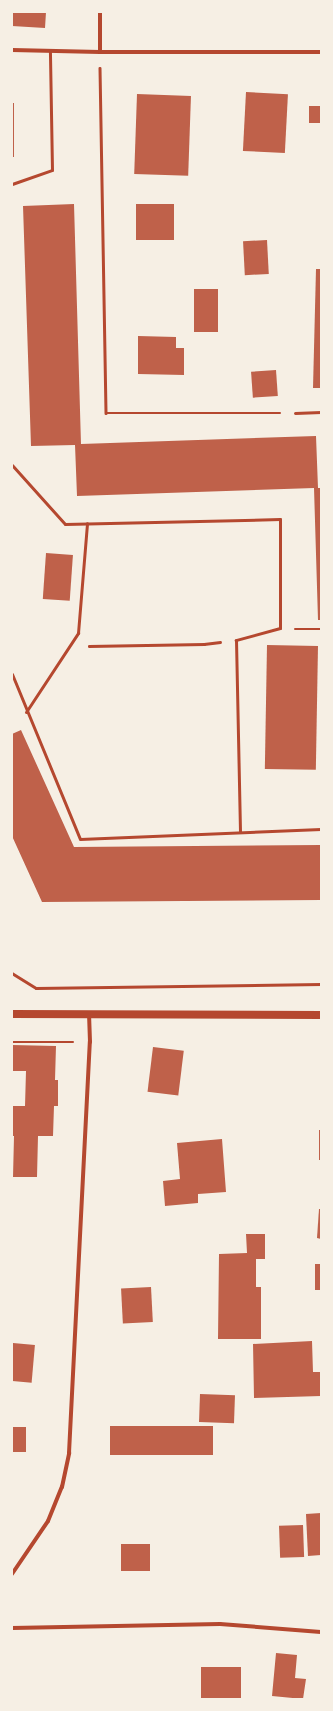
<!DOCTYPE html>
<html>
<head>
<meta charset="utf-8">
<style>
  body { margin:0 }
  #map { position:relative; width:333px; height:1711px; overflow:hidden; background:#f6efe4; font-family:"Source Sans 3",sans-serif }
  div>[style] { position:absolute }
  .building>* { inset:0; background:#bf614a; transform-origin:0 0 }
  .path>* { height:2.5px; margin:-1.25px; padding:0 1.25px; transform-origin:1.25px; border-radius:1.25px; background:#b5482f }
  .service>* { height:3px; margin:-1.5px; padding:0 1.5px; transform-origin:1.5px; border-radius:1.5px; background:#b5482f }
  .minor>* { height:4px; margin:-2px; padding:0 2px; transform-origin:2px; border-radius:2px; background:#b5482f }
  .secondary>* { height:8px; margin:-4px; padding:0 4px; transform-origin:4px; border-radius:4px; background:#b5482f }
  span { translate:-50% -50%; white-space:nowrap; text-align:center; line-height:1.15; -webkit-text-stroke:4px #f6efe4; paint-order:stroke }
  .frame { position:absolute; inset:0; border:13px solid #f6efe4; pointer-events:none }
</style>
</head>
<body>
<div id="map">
  <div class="building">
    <div style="clip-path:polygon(12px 12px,46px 12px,45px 28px,12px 26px)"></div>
    <div style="left:246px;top:92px;width:42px;height:59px;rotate:3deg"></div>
    <div style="left:137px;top:94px;width:54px;height:80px;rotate:2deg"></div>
    <div style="left:12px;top:103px;width:2px;height:54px"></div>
    <div style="left:309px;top:106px;width:12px;height:17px"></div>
    <div style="clip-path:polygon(74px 204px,81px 444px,316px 436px,318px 488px,321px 488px,321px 620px,318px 620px,314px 488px,77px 496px,75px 445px,31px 446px,23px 206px)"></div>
    <div style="left:136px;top:204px;width:38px;height:36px"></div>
    <div style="left:267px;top:240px;width:34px;height:24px;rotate:87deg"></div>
    <div style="clip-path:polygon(316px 269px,321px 269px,321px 388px,313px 388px)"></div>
    <div style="left:194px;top:289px;width:24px;height:43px"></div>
    <div style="clip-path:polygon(138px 336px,176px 337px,176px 348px,184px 348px,184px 375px,138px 374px)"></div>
    <div style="left:276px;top:370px;width:26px;height:25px;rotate:86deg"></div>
    <div style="left:46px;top:553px;width:27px;height:46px;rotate:4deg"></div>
    <div style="left:267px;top:645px;width:51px;height:124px;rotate:1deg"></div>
    <div style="clip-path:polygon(21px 730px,74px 847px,321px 845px,321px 900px,42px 902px,12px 836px,12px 734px)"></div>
    <div style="clip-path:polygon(12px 1045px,56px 1046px,55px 1080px,58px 1080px,58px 1106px,54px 1106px,53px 1136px,38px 1136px,37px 1177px,13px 1177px,14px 1136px,12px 1136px,12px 1106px,25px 1106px,26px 1071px,12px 1071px)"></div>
    <div style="left:153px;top:1047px;width:31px;height:45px;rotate:7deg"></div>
    <div style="left:319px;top:1130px;width:2px;height:30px"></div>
    <div style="clip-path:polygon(222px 1139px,226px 1192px,198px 1194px,198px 1203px,165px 1206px,163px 1181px,180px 1179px,177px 1143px)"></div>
    <div style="clip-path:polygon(319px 1209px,321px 1209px,321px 1239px,317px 1238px)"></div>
    <div style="clip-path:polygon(246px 1234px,265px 1234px,265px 1259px,256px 1259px,256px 1287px,261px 1287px,261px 1339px,218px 1339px,219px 1254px,247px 1253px)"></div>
    <div style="left:315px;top:1264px;width:6px;height:26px"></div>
    <div style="left:151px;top:1287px;width:35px;height:30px;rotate:87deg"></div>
    <div style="clip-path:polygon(312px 1341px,313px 1372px,321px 1372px,321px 1396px,254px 1398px,253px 1344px)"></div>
    <div style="left:13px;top:1343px;width:22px;height:38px;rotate:5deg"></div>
    <div style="left:200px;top:1394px;width:35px;height:28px;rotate:2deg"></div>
    <div style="left:213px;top:1426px;width:29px;height:103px;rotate:90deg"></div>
    <div style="left:12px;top:1427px;width:14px;height:25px"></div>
    <div style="clip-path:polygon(321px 1513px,321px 1555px,308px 1556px,306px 1514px)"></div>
    <div style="left:303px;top:1525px;width:32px;height:24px;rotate:88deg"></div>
    <div style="left:121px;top:1544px;width:29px;height:27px"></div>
    <div style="clip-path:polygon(276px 1653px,297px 1655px,295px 1678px,306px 1679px,303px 1699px,272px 1696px)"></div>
    <div style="left:201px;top:1667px;width:40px;height:32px"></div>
  </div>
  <div class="path">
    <div style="left:100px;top:68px;width:345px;rotate:89deg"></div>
    <div style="left:106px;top:413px;width:174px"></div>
    <div style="left:295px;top:629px;width:26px"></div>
    <div style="left:89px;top:646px;width:115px;rotate:-1deg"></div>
    <div style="left:204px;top:644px;width:16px;rotate:-7deg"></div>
    <div style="left:12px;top:973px;width:28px;rotate:32deg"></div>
    <div style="left:36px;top:988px;width:285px;rotate:-0.8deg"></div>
    <div style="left:12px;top:1042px;width:61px"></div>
  </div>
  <div class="service">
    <div style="left:12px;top:184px;width:42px;rotate:-19.3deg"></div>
    <div style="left:52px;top:170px;width:120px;rotate:-91deg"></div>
    <div style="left:295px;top:413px;width:26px;rotate:-2deg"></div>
    <div style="left:12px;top:465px;width:79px;rotate:48.1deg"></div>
    <div style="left:65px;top:524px;width:215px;rotate:-1.3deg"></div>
    <div style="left:280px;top:519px;width:109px;rotate:90deg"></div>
    <div style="left:280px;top:628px;width:46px;rotate:164.7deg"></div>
    <div style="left:236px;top:640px;width:192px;rotate:88.8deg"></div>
    <div style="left:12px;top:674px;width:178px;rotate:67.6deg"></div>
    <div style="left:80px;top:839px;width:241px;rotate:-2.4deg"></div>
    <div style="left:26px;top:712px;width:95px;rotate:-56.6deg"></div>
    <div style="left:78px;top:633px;width:110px;rotate:-85.3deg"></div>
  </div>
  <div class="minor">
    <div style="left:100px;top:12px;width:40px;rotate:90deg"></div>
    <div style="left:12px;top:50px;width:88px;rotate:1.3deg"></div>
    <div style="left:100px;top:52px;width:221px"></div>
    <div style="left:12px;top:1574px;width:64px;rotate:-55.8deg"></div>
    <div style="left:48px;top:1521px;width:37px;rotate:-68deg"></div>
    <div style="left:62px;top:1487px;width:35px;rotate:-78deg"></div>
    <div style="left:69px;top:1453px;width:412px;rotate:-87.1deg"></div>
    <div style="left:90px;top:1042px;width:27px;rotate:-92deg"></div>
    <div style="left:12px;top:1628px;width:208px;rotate:-1.1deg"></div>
    <div style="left:220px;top:1624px;width:101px;rotate:4.5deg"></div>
  </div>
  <div class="secondary">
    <div style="left:12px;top:1014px;width:309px;rotate:0.2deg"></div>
  </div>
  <div class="frame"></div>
</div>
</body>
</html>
